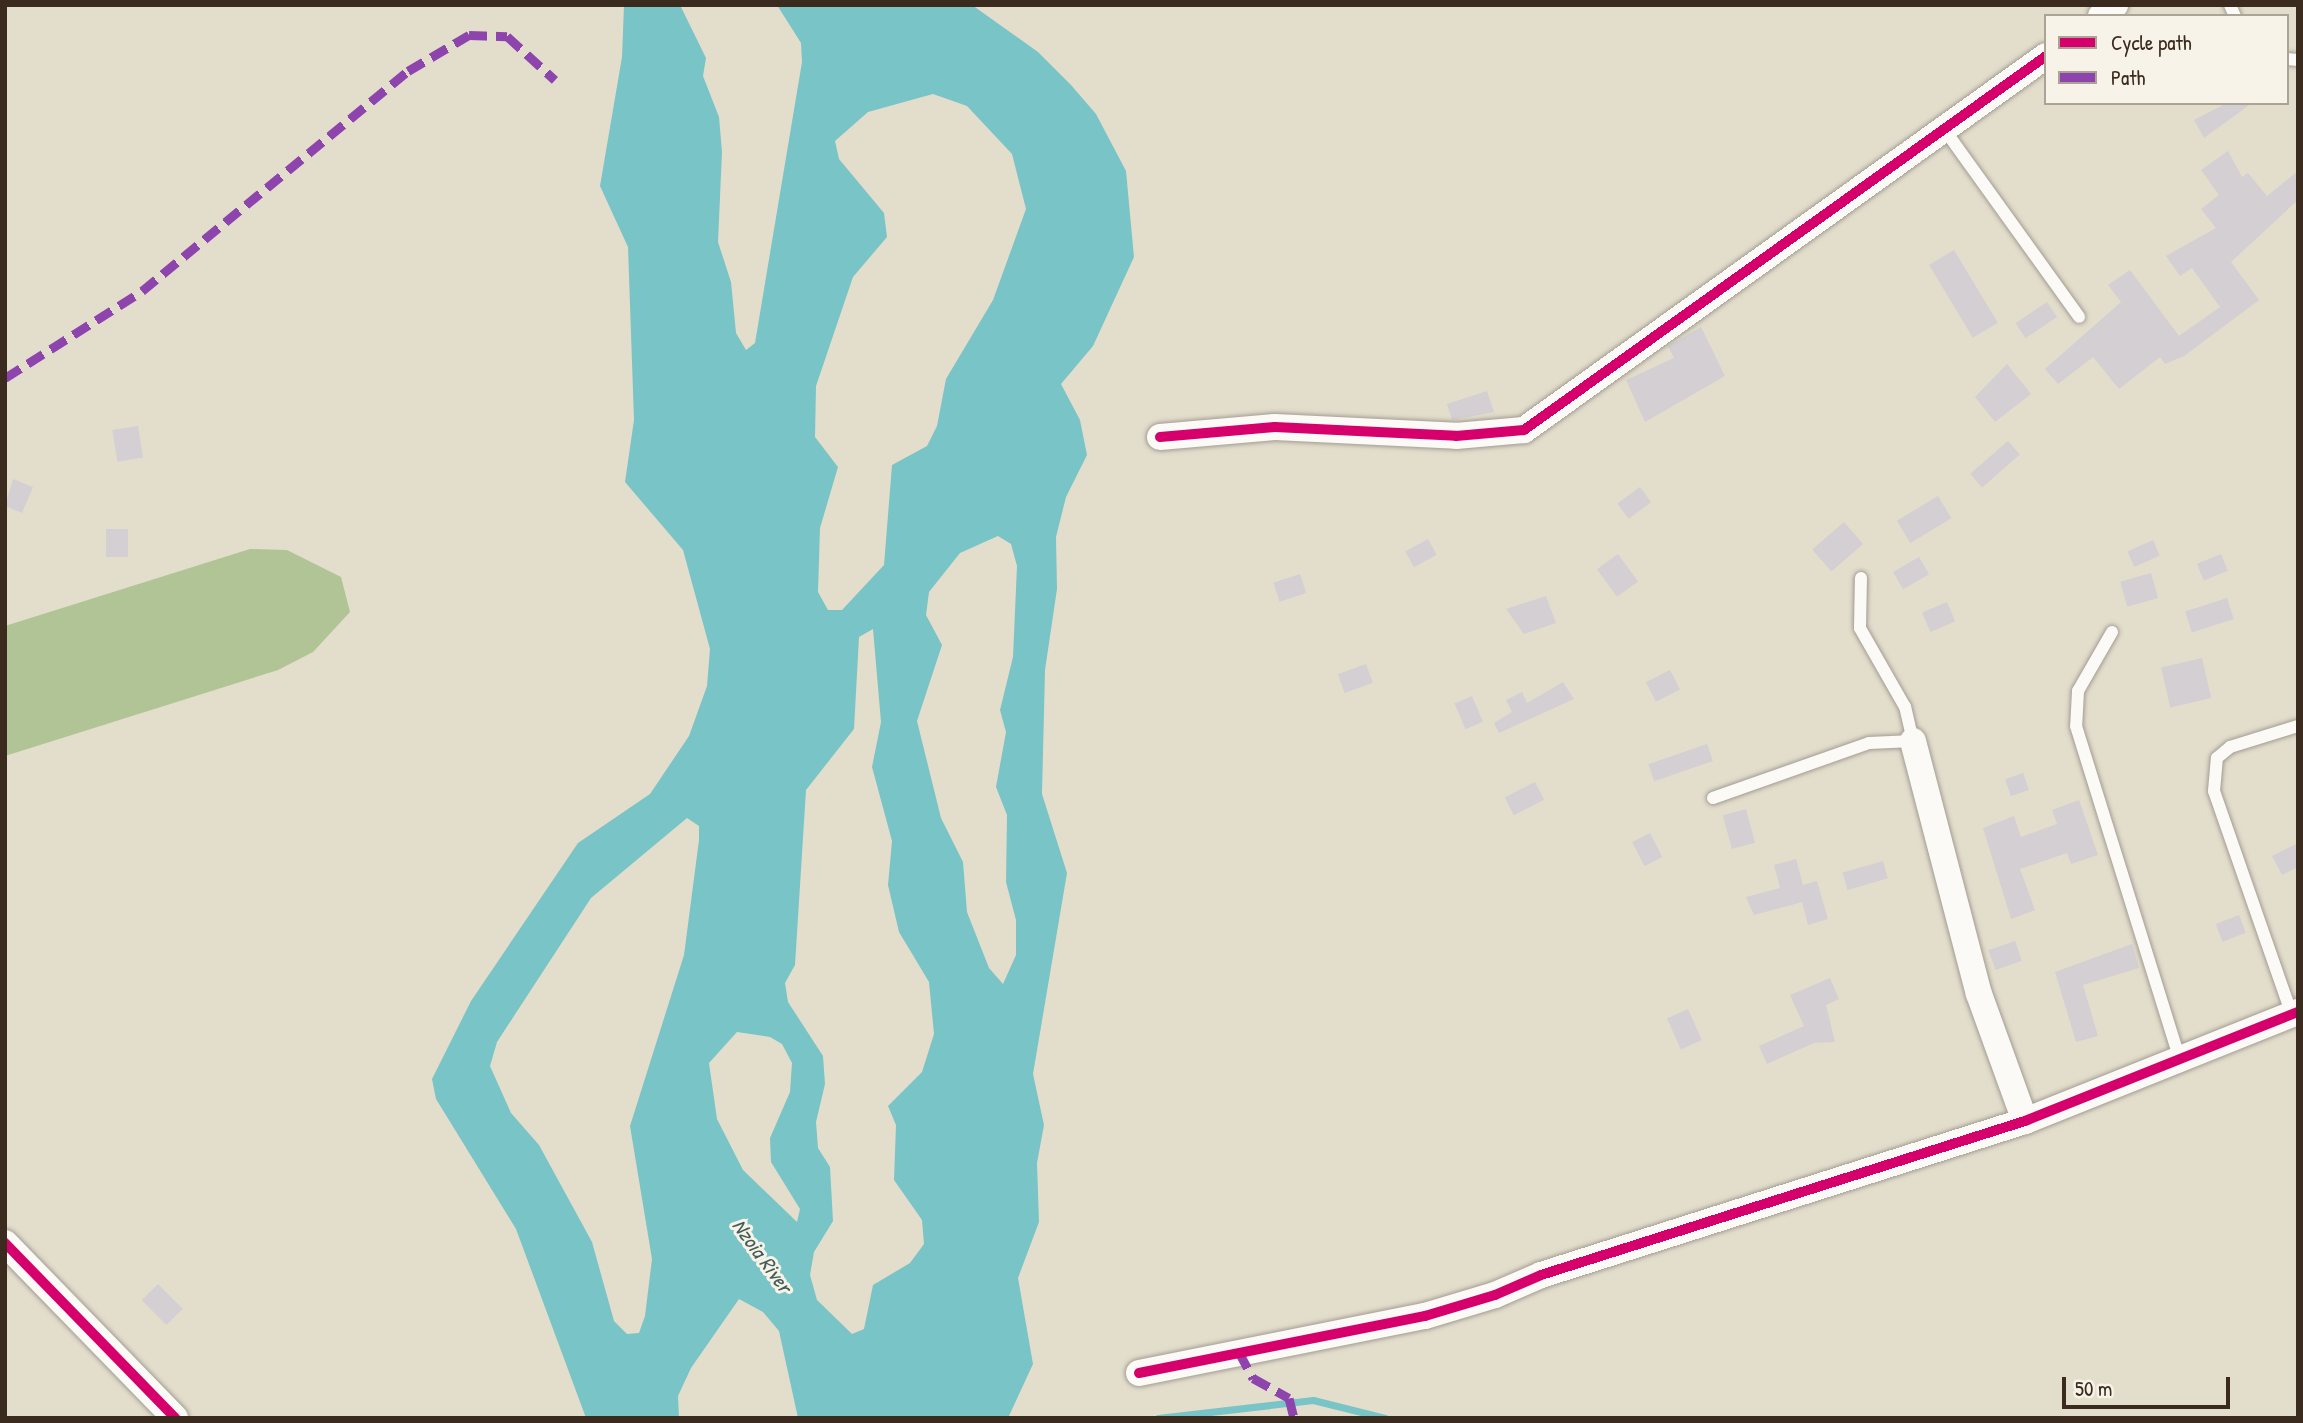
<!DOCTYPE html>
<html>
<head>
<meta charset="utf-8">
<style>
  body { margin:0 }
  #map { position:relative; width:2303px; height:1423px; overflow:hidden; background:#e3ddcc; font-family:"Patrick Hand",sans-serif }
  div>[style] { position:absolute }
  .forest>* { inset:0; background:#b0c495 }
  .water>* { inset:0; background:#79c4c6 }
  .stream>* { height:7px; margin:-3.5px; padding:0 3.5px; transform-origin:3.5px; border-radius:3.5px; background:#79c4c6 }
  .building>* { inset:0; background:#d4cfd3; transform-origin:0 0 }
  .roads { filter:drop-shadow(0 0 2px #a39d92) drop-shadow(0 0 2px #a39d92) }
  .service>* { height:12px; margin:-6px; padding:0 6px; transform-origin:6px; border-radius:6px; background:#fbfaf7 }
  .minor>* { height:26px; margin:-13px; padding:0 13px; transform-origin:13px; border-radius:13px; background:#fbfaf7 }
  .quiet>* { height:9px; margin-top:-4.5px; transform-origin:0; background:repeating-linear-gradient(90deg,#8e44ad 0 18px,transparent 0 27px) }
  .cycleway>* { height:10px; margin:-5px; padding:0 5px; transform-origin:5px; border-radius:5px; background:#d6006c }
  span { translate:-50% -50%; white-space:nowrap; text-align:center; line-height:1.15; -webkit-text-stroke:6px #f7f3e8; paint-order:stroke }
  .water-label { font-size:21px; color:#415c58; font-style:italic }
  .frame { position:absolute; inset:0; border:7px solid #3b2a1e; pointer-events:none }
  .legend { position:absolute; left:2044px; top:14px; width:245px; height:91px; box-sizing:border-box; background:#f7f3e8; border:2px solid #aca397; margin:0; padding:9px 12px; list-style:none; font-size:21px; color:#3b2a1e }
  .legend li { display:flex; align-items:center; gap:14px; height:35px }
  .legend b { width:35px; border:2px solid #aca397 }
  .scale { position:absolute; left:2062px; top:1377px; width:168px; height:32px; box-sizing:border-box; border:4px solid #3b2a1e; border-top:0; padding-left:9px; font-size:21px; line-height:24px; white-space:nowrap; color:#3b2a1e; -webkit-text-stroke:5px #f7f3e8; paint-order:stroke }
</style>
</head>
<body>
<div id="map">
  <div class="forest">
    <div style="clip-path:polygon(250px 549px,287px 550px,341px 577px,350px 612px,313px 652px,278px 670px,5px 756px,5px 626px)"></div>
  </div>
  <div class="water">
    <div style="clip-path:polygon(evenodd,624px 5px,680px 5px,706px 58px,703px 76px,719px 117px,722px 152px,718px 242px,731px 282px,736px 333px,746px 350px,755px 343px,802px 62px,801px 43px,777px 5px,972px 5px,1038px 52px,1071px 85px,1096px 114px,1126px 171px,1134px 257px,1093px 346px,1061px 384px,1080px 420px,1087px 455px,1066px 497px,1056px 537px,1057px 589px,1045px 670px,1042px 794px,1067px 873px,1033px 1074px,1044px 1125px,1037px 1163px,1039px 1222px,1018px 1278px,1033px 1364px,1008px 1418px,798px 1418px,779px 1331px,763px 1312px,739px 1299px,691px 1368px,678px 1396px,679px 1418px,586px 1418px,516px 1229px,436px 1099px,432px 1079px,471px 1001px,578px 843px,650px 794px,689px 736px,707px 686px,710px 649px,683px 550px,625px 482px,634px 420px,628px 247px,600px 186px,622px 57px,624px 5px,933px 94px,967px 106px,1012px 154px,1026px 209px,993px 300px,946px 379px,937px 426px,927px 446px,892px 465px,884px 565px,842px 610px,828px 610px,818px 592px,820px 528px,838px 467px,815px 437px,816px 386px,853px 277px,887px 237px,884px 213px,839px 159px,835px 141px,868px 112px,933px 94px,624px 5px,998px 536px,1011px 544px,1017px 566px,1013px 657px,1000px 710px,1006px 732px,996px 787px,1007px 815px,1006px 882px,1016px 920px,1016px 955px,1003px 984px,989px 968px,967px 912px,963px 862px,941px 818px,917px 721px,942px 645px,926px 615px,929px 592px,960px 553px,998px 536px,624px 5px,873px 629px,881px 722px,872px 767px,892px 841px,888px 885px,899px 932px,929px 982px,934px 1034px,922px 1072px,888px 1106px,896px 1125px,894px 1180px,922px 1220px,924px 1244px,910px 1263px,873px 1285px,864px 1329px,852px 1334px,817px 1300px,810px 1275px,814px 1252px,833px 1221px,830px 1167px,818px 1148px,816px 1122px,825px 1084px,823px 1056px,788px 1002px,785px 983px,795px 965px,806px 790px,854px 729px,859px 637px,873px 629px,624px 5px,687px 818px,699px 826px,699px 840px,684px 955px,630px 1126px,652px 1259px,645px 1316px,639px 1333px,627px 1334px,614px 1321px,592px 1242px,539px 1145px,511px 1113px,490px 1066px,497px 1042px,591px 898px,687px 818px,624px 5px,737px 1032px,770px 1037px,782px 1044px,792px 1063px,790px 1092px,770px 1138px,771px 1162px,800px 1209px,797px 1222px,743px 1170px,717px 1119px,709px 1063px,737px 1032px)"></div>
  </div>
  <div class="stream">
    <div style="left:1158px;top:1418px;width:156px;rotate:-6.6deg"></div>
    <div style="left:1313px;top:1400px;width:74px;rotate:14deg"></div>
  </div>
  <div class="building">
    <div style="clip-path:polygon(2227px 103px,2252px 103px,2204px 138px,2194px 120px)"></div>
    <div style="clip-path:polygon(2228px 151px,2242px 177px,2248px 173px,2267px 196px,2298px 171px,2298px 200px,2231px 262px,2259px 300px,2184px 356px,2165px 364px,2160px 357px,2119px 389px,2093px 357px,2058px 384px,2045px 369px,2121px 302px,2108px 285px,2130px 270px,2179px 336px,2220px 307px,2192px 268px,2180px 276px,2166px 256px,2216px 228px,2201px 209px,2219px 195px,2201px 170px)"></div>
    <div style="left:1954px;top:250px;width:85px;height:29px;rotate:59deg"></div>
    <div style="left:2047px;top:302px;width:18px;height:38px;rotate:56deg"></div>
    <div style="clip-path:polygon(1701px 327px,1725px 376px,1645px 422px,1626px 380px,1674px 358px,1668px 346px)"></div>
    <div style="clip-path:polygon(2007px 364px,2031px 394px,1995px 422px,1975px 397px)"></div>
    <div style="clip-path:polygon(1487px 391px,1494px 412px,1452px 420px,1447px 404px)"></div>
    <div style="left:138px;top:426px;width:32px;height:26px;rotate:81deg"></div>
    <div style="left:2008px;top:441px;width:18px;height:50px;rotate:49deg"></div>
    <div style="clip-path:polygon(13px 479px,33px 487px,22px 513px,5px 506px)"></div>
    <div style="left:1640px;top:487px;width:19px;height:28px;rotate:54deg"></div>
    <div style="left:1938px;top:496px;width:26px;height:48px;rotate:59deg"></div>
    <div style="left:1844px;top:522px;width:29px;height:42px;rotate:49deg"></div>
    <div style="left:106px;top:529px;width:22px;height:28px"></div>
    <div style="left:1428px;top:539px;width:18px;height:26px;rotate:61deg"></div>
    <div style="left:2153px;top:540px;width:17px;height:28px;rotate:66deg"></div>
    <div style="left:1618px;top:554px;width:34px;height:26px;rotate:54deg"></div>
    <div style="left:2221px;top:554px;width:18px;height:26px;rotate:68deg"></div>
    <div style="left:1919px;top:557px;width:20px;height:30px;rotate:60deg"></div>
    <div style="left:2151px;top:573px;width:26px;height:32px;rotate:74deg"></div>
    <div style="left:1300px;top:574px;width:20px;height:28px;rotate:72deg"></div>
    <div style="clip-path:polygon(1546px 596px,1556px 623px,1524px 634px,1506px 609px)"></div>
    <div style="left:2227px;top:598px;width:22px;height:44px;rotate:72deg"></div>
    <div style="left:1947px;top:602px;width:21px;height:27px;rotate:67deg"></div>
    <div style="left:2202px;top:658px;width:41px;height:42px;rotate:77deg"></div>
    <div style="left:1366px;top:664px;width:20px;height:30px;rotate:70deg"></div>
    <div style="left:1670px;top:670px;width:22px;height:27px;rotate:63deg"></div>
    <div style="clip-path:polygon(1563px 682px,1574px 699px,1499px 733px,1494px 723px,1512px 712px,1506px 700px,1522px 692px,1527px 703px)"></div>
    <div style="left:1472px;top:696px;width:28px;height:19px;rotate:67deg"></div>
    <div style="left:1707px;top:744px;width:18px;height:62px;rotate:71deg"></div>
    <div style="left:2023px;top:773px;width:18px;height:19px;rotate:71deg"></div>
    <div style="left:1535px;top:782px;width:20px;height:34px;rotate:63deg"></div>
    <div style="clip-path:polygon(2079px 800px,2098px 855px,2071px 864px,2067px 853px,2020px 869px,2035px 910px,2011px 919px,1983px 828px,2014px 816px,2021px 837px,2057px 824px,2052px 810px)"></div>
    <div style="left:1746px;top:809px;width:35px;height:24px;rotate:75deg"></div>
    <div style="left:1650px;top:833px;width:27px;height:20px;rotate:63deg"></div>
    <div style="clip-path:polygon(2298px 843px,2298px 867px,2282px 875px,2272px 856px)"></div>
    <div style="clip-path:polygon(1796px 859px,1803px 885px,1817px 881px,1828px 919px,1808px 925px,1802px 902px,1754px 915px,1746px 897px,1780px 888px,1774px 865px)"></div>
    <div style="left:1883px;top:861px;width:18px;height:42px;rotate:74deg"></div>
    <div style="left:2239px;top:915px;width:19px;height:25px;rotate:69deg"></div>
    <div style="left:2015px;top:941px;width:21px;height:28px;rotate:71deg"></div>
    <div style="clip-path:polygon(2132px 944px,2139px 968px,2083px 985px,2098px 1036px,2076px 1042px,2055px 972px)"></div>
    <div style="clip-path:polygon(1830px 978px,1839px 999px,1826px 1005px,1835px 1042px,1814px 1043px,1767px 1064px,1759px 1046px,1804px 1026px,1790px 995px)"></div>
    <div style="left:1688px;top:1009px;width:34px;height:23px;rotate:66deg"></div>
    <div style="left:158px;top:1284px;width:35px;height:23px;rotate:45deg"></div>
  </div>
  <div class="roads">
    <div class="service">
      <div style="left:2230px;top:5px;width:12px;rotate:66deg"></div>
      <div style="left:2287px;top:59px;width:11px;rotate:5deg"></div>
      <div style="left:1942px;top:126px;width:235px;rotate:54.3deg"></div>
      <div style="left:2112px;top:632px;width:68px;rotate:120deg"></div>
      <div style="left:2078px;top:691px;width:35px;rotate:93deg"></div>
      <div style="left:2076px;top:726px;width:350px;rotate:72.7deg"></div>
      <div style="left:1713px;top:798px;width:165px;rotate:-19.4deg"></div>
      <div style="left:1869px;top:743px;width:44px;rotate:-2.6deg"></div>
      <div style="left:1913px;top:741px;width:35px;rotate:-103deg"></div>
      <div style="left:1905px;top:707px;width:91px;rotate:-119.7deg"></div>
      <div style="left:1860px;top:628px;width:50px;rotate:-88.9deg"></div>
      <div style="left:2292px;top:1015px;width:237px;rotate:-109.2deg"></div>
      <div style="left:2214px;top:791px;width:33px;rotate:-85deg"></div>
      <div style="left:2217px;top:758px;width:17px;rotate:-40deg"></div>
      <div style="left:2230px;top:747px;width:71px;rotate:-17.2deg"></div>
    </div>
    <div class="minor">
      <div style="left:2101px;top:16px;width:18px;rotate:-38deg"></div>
      <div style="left:1160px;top:437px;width:115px;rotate:-5deg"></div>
      <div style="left:1275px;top:427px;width:181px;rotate:2.8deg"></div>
      <div style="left:1456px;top:436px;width:68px;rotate:-5deg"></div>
      <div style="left:1524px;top:430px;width:642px;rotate:-35.62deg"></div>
      <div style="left:1913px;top:741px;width:261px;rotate:75.4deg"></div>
      <div style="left:1979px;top:994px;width:135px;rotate:70.1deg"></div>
      <div style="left:5px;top:1243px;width:244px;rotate:45.8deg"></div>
      <div style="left:1139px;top:1373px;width:292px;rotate:-11.3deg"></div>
      <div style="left:1425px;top:1316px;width:73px;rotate:-16.7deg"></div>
      <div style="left:1495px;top:1295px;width:50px;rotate:-23.5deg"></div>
      <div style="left:1541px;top:1275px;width:508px;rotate:-17.65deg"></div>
      <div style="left:2025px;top:1121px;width:294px;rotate:-21.8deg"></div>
    </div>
  </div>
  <div class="quiet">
    <div style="left:5px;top:378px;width:162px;rotate:-32.4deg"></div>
    <div style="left:142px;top:291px;width:345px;rotate:-39.6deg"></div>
    <div style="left:408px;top:71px;width:71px;rotate:-30.5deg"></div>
    <div style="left:469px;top:35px;width:38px;rotate:2deg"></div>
    <div style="left:507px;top:36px;width:65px;rotate:42.5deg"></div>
    <div style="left:1239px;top:1352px;width:30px;rotate:62deg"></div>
    <div style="left:1253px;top:1378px;width:41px;rotate:29.1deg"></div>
    <div style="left:1289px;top:1398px;width:21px;rotate:76deg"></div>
  </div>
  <div class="cycleway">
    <div style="left:1160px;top:437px;width:115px;rotate:-5deg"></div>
    <div style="left:1275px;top:427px;width:181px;rotate:2.8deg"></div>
    <div style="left:1456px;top:436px;width:68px;rotate:-5deg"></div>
    <div style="left:1524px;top:430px;width:642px;rotate:-35.62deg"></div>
    <div style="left:5px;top:1243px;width:244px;rotate:45.8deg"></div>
    <div style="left:1139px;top:1373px;width:292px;rotate:-11.3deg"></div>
    <div style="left:1425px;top:1316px;width:73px;rotate:-16.7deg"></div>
    <div style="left:1495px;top:1295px;width:50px;rotate:-23.5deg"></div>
    <div style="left:1541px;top:1275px;width:508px;rotate:-17.65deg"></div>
    <div style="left:2025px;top:1121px;width:294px;rotate:-21.8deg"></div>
  </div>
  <div class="water-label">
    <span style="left:762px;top:1256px;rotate:54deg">Nzoia River</span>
  </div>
  <div class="frame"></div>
  <ul class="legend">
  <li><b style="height:9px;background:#d6006c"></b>Cycle path</li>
  <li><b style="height:9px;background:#8e44ad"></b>Path</li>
  </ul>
  <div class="scale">50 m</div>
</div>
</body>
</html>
